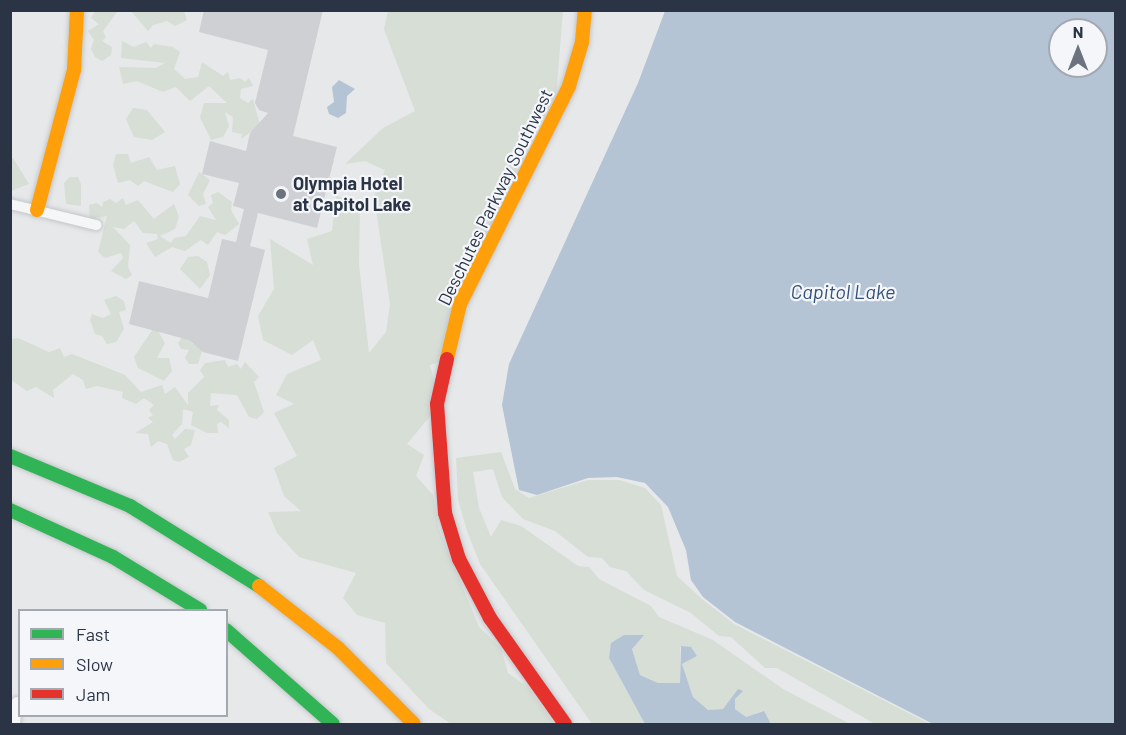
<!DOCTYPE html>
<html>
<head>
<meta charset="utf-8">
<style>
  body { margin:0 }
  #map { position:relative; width:1126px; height:735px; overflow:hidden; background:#e6e8ea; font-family:Barlow,sans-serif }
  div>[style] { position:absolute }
  .green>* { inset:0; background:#d6ded6 }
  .water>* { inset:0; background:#b4c4d5 }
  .building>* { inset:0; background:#ced0d3 }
  .roads { filter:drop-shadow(0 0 2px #c4c6c8) drop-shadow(0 0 2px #c4c6c8) }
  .street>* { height:10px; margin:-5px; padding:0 5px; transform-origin:5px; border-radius:5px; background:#f5f6f7 }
  .fast>* { height:14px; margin:-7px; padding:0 7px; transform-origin:7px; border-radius:7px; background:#30b455 }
  .slow>* { height:14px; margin:-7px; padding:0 7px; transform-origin:7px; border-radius:7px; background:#ff9f0a }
  .jam>* { height:14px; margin:-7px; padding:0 7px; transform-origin:7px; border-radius:7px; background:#e5322d }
  .dots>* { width:16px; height:16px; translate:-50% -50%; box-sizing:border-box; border:3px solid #f4f6f9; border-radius:50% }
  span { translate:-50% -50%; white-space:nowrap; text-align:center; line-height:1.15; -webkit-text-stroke:4.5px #f4f6f9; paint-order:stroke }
  .poi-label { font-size:18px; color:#2b3445; font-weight:700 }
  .left { translate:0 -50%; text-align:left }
  .street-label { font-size:18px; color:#2b3445 }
  .water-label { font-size:20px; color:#34527a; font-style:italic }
  .frame { position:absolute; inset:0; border:12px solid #2b3445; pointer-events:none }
  .legend { position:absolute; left:18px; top:609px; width:210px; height:108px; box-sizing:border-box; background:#f4f6f9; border:2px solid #a4a8b1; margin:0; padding:8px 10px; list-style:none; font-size:18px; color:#2b3445 }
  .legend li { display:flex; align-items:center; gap:12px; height:30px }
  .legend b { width:30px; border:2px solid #a4a8b1 }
  .north { position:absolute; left:1048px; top:18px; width:60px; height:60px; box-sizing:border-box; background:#f4f6f9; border:2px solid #a4a8b1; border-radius:50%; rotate:0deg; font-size:16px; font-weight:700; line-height:24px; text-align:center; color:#2b3445 }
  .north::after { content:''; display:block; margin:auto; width:21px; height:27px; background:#6c737f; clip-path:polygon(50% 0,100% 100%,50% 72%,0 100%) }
</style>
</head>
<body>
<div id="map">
  <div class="green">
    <div style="clip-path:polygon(95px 11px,117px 12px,103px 31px,106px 37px,102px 41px,112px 47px,111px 55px,102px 61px,95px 57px,91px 49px,94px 40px,88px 31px,99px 24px,91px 18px)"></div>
    <div style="clip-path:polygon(131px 11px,184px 11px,187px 20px,175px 26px,167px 21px,153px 25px,148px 31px)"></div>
    <div style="clip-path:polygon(388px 11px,563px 11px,556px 96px,519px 160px,512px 185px,470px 267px,453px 314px,451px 359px,430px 365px,440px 404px,407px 444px,424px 455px,416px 476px,433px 495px,439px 529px,479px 627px,501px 648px,508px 673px,528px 687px,554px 724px,451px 724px,429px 709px,386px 663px,385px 623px,357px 615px,343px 598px,356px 573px,299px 557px,277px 533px,268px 512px,301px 511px,284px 496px,274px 468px,297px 456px,274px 413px,294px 404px,276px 395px,287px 374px,321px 360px,313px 340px,292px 355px,263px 340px,258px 316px,274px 289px,270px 239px,313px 265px,307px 239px,332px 231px,336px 195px,360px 208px,359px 265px,369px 353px,386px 332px,390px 304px,374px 196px,385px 170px,365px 161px,345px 164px,383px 128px,415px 111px,384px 29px)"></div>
    <div style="clip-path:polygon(122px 41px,134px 47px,146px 42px,151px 48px,154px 44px,173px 47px,180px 52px,174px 69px,185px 79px,198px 77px,202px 62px,223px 76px,228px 72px,230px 80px,240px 78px,245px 82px,249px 78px,253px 86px,241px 89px,240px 98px,248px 103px,253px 99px,260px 125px,241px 139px,242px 134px,232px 132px,233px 117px,225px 112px,229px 126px,223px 137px,211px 140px,200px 117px,204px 103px,227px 103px,209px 86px,190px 101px,176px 87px,163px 92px,137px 81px,123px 84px,119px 67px,156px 68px,165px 63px,121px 58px)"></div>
    <div style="clip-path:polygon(133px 108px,147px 110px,165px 132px,152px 140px,134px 137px,126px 119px)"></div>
    <div style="clip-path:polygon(116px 154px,128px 154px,131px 163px,149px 157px,157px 170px,175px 166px,180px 184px,173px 192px,144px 181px,138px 186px,130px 180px,118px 183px,113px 165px)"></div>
    <div style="clip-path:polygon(13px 158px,29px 184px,11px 191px,11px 160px)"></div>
    <div style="clip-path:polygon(199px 172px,210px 180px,203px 194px,206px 204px,199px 206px,188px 195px)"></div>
    <div style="clip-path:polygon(70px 177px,78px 177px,81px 184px,81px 206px,66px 204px,64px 183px)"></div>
    <div style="clip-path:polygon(218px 192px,232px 202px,231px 210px,239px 224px,225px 235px,217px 232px,208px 245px,201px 240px,185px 251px,172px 247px,155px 257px,146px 243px,158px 239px,157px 234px,143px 233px,134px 221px,124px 229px,113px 227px,130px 245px,128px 267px,132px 275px,126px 279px,111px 271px,123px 258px,121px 253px,105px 258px,98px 252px,107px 216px,90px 219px,89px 205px,97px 203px,102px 207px,103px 202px,110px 199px,116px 203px,123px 198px,126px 205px,138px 200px,154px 219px,174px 204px,179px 217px,175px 229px,160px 236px,171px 243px,174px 238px,186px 236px,200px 216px,216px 220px,208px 207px,213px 203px,211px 195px)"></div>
    <div style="clip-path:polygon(198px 256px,207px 262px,210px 275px,200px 289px,180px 269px,188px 257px)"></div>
    <div style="clip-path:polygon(116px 296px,124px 301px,126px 310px,119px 312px,124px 329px,116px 342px,107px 344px,102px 336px,95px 334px,90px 320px,92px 314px,103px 318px,111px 314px,104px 300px)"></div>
    <div style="clip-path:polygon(155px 326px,165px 343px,157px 358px,169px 358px,172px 371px,164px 381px,138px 368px,134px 357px)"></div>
    <div style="clip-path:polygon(183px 336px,192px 336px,191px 343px,203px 348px,198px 364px,189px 364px,185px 358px,189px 350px,181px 349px,178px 343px)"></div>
    <div style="clip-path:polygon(18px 338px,49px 352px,60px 348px,64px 357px,72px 354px,125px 375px,141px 392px,162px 385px,165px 394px,175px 387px,188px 405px,188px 393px,204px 377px,200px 370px,205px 363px,225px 360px,228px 367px,237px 364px,241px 369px,245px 362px,259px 377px,254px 382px,264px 412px,257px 419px,249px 417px,237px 395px,211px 393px,210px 406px,219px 405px,217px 410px,229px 420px,229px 428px,221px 422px,217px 424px,218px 433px,207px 433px,191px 425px,193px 412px,183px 409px,182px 424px,172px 435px,175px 439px,185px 429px,195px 430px,191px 445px,184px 449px,189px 457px,179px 462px,173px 460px,167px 444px,158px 441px,151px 447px,148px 434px,135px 433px,153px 422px,148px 418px,153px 415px,149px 410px,154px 405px,144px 398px,136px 404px,122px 398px,123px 392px,97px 386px,86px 389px,83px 380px,73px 374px,53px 390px,54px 398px,36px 387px,27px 391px,11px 380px,11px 339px)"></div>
    <div style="clip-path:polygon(501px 452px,515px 489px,529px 498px,588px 480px,619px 480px,645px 488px,661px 505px,677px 576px,702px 599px,734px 624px,930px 724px,875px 724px,777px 668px,765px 668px,731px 637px,719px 636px,691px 613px,644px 590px,626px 571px,610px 567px,602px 558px,588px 557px,555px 531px,523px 519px,502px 497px,493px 469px,473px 472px,479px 508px,491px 537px,501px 520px,521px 526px,578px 566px,589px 567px,599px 579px,651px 606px,659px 617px,713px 640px,783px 689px,850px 724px,771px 724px,763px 711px,746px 717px,735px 709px,735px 699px,723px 709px,708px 710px,693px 697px,682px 664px,697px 656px,691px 648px,680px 647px,680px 683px,658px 683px,640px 675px,632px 649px,643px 635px,609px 658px,645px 724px,592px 724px,480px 564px,467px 531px,458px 500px,456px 458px)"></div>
  </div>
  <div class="water">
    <div style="clip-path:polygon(evenodd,665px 11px,1115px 11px,1115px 724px,933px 724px,735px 622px,703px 597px,691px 580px,686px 550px,668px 507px,645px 483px,617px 477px,588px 478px,537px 495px,519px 490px,502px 405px,509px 364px,638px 83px,665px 11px,1060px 30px,1096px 30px,1096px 66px,1060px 66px,1060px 30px)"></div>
    <div style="clip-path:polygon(339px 80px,355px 89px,347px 96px,346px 113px,338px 118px,329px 114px,327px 107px,334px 102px,332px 87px)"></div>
    <div style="clip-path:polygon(624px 635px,644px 635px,632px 649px,640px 675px,658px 683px,680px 683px,681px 646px,691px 647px,697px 656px,682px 664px,693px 697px,708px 710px,723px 709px,738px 689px,743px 691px,735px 699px,735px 709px,746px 717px,764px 711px,771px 724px,645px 724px,609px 658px,611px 643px)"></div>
  </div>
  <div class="building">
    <div style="clip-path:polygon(204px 10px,323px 10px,293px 136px,337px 147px,317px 228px,258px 213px,250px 246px,265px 250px,238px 361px,203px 352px,189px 340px,129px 324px,139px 281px,208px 298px,222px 239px,236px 242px,244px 209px,233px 206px,239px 183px,202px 174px,210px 141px,246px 151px,250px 133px,268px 113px,259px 110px,255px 103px,268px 50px,199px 32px)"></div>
  </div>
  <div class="roads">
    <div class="street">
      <div style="left:10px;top:204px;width:89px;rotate:13.7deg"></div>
      <div style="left:15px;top:724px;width:22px;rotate:-85deg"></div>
    </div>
    <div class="fast">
      <div style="left:10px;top:456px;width:130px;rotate:22.6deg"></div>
      <div style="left:130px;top:506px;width:152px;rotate:31.8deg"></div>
      <div style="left:10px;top:510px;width:113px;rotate:24.5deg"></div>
      <div style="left:113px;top:557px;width:102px;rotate:31.3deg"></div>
      <div style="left:226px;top:630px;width:142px;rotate:41.3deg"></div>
    </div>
    <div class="slow">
      <div style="left:37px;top:210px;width:145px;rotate:-75.2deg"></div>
      <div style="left:74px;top:70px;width:60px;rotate:-87.1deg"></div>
      <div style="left:447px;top:359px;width:57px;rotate:-76.7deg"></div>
      <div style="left:460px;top:304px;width:244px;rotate:-63.4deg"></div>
      <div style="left:569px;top:86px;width:46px;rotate:-73.5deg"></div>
      <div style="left:582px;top:42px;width:32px;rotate:-85deg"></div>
      <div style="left:259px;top:586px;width:100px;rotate:38.1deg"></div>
      <div style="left:338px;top:648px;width:107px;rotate:45deg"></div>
    </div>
    <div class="jam">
      <div style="left:447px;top:359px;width:46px;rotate:102.5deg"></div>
      <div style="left:437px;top:404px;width:109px;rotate:85.8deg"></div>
      <div style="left:445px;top:513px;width:48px;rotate:73.1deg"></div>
      <div style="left:459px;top:559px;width:67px;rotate:62.3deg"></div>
      <div style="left:490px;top:618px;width:130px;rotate:54.7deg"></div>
    </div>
  </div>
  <div class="dots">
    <div style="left:281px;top:194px;background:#6c737f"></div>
  </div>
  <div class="poi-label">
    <span class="left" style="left:293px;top:194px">Olympia Hotel<br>at Capitol Lake</span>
  </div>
  <div class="street-label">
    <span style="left:495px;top:197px;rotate:-64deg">Deschutes Parkway Southwest</span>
  </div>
  <div class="water-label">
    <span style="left:843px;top:291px">Capitol Lake</span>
  </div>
  <div class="frame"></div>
  <ul class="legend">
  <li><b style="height:8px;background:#30b455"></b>Fast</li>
  <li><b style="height:8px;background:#ff9f0a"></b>Slow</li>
  <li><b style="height:8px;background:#e5322d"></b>Jam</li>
  </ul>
  <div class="north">N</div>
</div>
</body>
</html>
